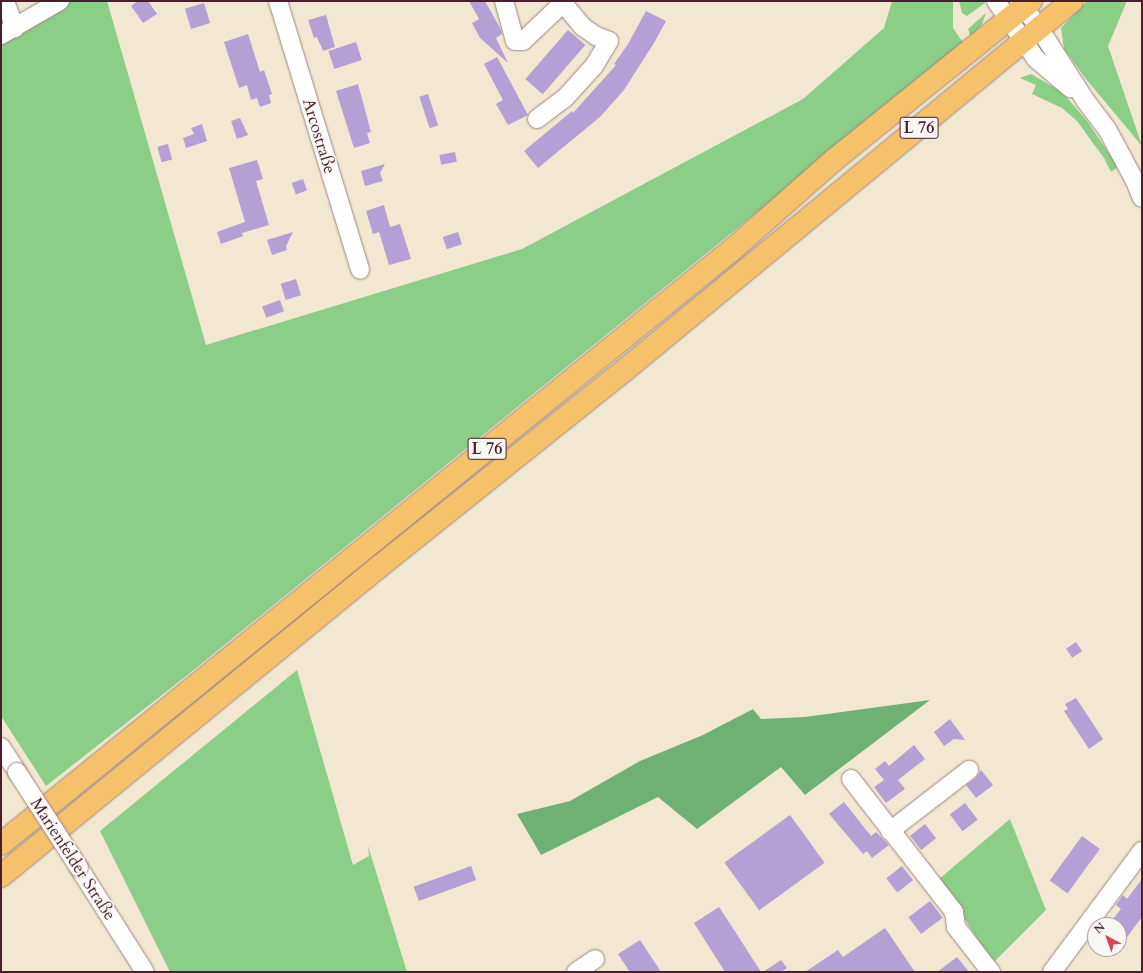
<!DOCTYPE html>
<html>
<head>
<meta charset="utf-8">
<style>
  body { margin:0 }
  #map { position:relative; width:1143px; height:973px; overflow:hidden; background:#f2e8d2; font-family:Cardo,serif }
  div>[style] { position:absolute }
  .green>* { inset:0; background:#8ace87 }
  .forest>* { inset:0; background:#6fb174 }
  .building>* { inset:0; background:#b4a0d4; transform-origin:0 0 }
  .roads { filter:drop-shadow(0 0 1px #9e847e) drop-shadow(0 0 1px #9e847e) }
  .minor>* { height:18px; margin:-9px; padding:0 9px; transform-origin:9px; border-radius:9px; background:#fff }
  .major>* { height:22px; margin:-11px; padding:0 11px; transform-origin:11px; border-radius:11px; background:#f6c16b }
  .bridges { filter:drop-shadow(0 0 1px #9e847e) drop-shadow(0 0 1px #9e847e) }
  .minor-bridge>* { height:18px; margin:-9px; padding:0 9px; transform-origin:9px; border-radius:9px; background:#fff }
  span { translate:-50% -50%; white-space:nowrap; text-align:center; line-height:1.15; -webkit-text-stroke:3.5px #f6f6f2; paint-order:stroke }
  .shield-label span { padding:1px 3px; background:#f6f6f2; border:1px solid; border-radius:3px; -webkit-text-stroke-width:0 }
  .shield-label { font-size:16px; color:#4a1f2b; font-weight:700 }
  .street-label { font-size:17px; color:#4a1f2b }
  .frame { position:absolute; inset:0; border:2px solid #4a1f2b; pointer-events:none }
  .north { position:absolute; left:1087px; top:917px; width:40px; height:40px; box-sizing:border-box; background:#f6f6f2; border:1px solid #b1a0a2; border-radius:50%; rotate:319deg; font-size:11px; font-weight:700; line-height:16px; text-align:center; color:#4a1f2b }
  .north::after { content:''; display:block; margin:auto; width:14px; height:18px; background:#d1495b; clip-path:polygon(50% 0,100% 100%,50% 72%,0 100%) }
</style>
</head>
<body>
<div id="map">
  <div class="green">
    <div style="clip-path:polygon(71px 1px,107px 1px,206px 345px,522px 249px,803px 99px,884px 28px,892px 1px,953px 1px,953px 28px,964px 44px,190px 673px,46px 786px,1px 716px,1px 41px)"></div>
    <div style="clip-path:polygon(959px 1px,985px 1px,985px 3px,967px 16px,962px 13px)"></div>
    <div style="clip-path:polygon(1087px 1px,1127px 1px,1108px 46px,1142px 146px,1086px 79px,1064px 49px,1061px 28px)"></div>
    <div style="clip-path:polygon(986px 13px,982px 24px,971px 38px,968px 29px)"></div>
    <div style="clip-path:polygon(1031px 74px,1062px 92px,1087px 121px,1118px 167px,1111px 172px,1104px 158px,1077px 121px,1062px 108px,1032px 94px,1036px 85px,1020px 78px)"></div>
    <div style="clip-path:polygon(297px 670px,353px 865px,369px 856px,368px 846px,407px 972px,170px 972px,100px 831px)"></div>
    <div style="clip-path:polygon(1010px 819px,1046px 910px,993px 963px,939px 879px)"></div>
  </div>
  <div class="forest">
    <div style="clip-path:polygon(930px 700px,805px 795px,781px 767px,697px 829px,658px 797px,541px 855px,517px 814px,570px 801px,640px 761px,703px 735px,753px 709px,761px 719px,805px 717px)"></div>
  </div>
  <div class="building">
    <div style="clip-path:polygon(138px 1px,148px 1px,157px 14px,143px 23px,131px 6px)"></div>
    <div style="clip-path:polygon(469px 1px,485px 1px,501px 30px,502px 34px,496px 38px,508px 63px,480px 38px,472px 23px,479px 19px)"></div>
    <div style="left:204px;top:3px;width:21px;height:20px;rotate:73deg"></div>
    <div style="clip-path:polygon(646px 11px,666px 21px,654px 43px,624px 90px,600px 117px,538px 168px,524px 151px,572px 111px,573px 113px,616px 65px,614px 64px,628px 44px)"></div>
    <div style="clip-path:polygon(326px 15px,335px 47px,323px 51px,317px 37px,314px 38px,308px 20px)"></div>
    <div style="left:568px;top:30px;width:23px;height:65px;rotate:41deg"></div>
    <div style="clip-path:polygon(248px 34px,260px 72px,264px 70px,272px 94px,269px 95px,271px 103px,260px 107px,257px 98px,251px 100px,247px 85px,239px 88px,224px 42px)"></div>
    <div style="left:356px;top:42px;width:19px;height:29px;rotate:72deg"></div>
    <div style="clip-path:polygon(497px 57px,528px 115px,508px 125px,496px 104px,503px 100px,484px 64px)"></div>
    <div style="clip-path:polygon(358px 84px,371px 132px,367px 133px,370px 143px,354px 148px,336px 91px)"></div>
    <div style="left:428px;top:94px;width:33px;height:9px;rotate:72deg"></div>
    <div style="clip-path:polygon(240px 118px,248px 135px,237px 139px,231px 121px)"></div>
    <div style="clip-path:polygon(202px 124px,207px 141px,186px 148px,183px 138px,194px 134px,191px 128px)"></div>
    <div style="left:168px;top:144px;width:16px;height:11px;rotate:75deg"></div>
    <div style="left:455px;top:152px;width:10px;height:16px;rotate:79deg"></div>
    <div style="clip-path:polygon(257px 160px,263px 179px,256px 181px,269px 225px,242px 233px,243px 236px,221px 244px,217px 232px,245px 222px,229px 168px)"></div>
    <div style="clip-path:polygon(385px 164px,380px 173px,383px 181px,365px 186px,361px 171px)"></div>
    <div style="left:303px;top:179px;width:12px;height:12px;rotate:70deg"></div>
    <div style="clip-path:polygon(384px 205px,390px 227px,400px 224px,411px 259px,389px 265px,379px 232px,373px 234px,366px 211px)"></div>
    <div style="clip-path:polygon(293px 232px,286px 246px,287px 250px,272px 255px,267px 240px)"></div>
    <div style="left:458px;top:232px;width:13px;height:16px;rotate:72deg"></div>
    <div style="left:296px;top:279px;width:17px;height:16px;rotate:73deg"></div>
    <div style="left:280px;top:300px;width:12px;height:19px;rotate:70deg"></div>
    <div style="left:1076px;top:642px;width:11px;height:12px;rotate:56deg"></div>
    <div style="clip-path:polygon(1076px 698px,1103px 739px,1089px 749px,1064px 711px,1068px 709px,1065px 704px)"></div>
    <div style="clip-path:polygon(950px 719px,965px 740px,954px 739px,944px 746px,934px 732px)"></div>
    <div style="clip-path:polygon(914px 745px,925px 759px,898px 780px,905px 789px,886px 803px,874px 787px,884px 780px,875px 769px,885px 761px,889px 766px)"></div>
    <div style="clip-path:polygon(981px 770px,993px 785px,976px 798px,966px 785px,976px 778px)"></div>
    <div style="clip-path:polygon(844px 802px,871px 836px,876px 832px,889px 845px,872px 858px,867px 851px,863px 854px,829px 814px)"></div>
    <div style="left:965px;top:803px;width:21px;height:19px;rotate:53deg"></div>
    <div style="left:790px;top:815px;width:59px;height:81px;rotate:54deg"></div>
    <div style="left:925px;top:824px;width:18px;height:19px;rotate:52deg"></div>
    <div style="left:1082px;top:836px;width:22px;height:55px;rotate:36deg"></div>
    <div style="left:471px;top:866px;width:15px;height:61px;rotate:70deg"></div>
    <div style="left:902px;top:866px;width:18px;height:20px;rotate:52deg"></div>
    <div style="clip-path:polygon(1142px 879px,1142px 917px,1119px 948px,1119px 925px,1108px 925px,1121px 909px,1116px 905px,1123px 895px,1127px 899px)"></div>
    <div style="left:930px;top:901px;width:21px;height:27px;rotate:53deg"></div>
    <div style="clip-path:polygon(719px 907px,736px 933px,761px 972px,725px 972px,694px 923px)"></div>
    <div style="clip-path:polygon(885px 928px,915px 972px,805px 972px,838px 950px,843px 957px)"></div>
    <div style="clip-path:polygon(640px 940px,661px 972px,630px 972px,618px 954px)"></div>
    <div style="clip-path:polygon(957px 957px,969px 972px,937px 972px)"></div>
    <div style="clip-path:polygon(781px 960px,787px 968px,781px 972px,763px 972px)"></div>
  </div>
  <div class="roads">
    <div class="minor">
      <div style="left:5px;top:1px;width:29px;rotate:70deg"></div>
      <div style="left:278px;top:1px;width:281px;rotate:73deg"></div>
      <div style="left:504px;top:1px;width:41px;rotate:74.6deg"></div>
      <div style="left:515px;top:41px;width:8px"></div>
      <div style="left:523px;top:41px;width:55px;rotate:-43.5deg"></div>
      <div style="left:996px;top:1px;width:70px;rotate:55.4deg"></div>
      <div style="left:1036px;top:59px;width:45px;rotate:40.5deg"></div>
      <div style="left:1019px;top:1px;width:34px;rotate:53deg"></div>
      <div style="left:1039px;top:28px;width:85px;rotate:57.4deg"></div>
      <div style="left:1085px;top:100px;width:36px;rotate:53deg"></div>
      <div style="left:1107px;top:129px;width:59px;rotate:61.7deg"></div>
      <div style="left:1135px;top:181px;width:18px;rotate:68deg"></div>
      <div style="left:1px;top:35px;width:68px;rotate:-30deg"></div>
      <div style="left:537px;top:119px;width:35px;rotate:-37deg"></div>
      <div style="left:565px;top:98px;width:43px;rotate:-47.8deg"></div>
      <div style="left:594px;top:66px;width:29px;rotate:-59deg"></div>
      <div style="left:609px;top:41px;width:14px;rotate:-159deg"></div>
      <div style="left:596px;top:36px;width:16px;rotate:-145deg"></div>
      <div style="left:583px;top:27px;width:31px;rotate:-130deg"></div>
      <div style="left:563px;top:3px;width:2px;rotate:-90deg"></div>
      <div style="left:1px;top:747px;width:30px;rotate:57deg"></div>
      <div style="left:851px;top:779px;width:168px;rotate:52.2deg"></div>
      <div style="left:954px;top:912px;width:15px;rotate:82deg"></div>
      <div style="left:956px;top:927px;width:57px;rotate:52.1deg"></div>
      <div style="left:890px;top:831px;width:100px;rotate:-37.7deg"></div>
      <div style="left:79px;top:868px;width:123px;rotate:57.6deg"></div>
      <div style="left:576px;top:972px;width:23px;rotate:-34deg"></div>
      <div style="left:1052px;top:972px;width:151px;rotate:-53.4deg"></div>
    </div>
    <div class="major">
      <div style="left:1px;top:844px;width:943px;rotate:-39.11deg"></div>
      <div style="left:733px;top:249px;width:135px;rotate:-41.4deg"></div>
      <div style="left:834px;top:160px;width:253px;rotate:-38.9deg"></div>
      <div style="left:1px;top:876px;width:490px;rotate:-39.3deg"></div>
      <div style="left:380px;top:566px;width:315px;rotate:-38.7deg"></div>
      <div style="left:626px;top:369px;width:578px;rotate:-39.53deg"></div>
    </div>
  </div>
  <div class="bridges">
    <div class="minor-bridge">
      <div style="left:17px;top:772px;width:114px;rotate:57.1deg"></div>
    </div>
  </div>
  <div class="shield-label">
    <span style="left:919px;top:128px">L 76</span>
    <span style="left:487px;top:449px">L 76</span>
  </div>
  <div class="street-label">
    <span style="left:319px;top:136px;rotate:73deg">Arcostraße</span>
    <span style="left:73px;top:859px;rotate:57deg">Marienfelder Straße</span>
  </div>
  <div class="frame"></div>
  <div class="north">N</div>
</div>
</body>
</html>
